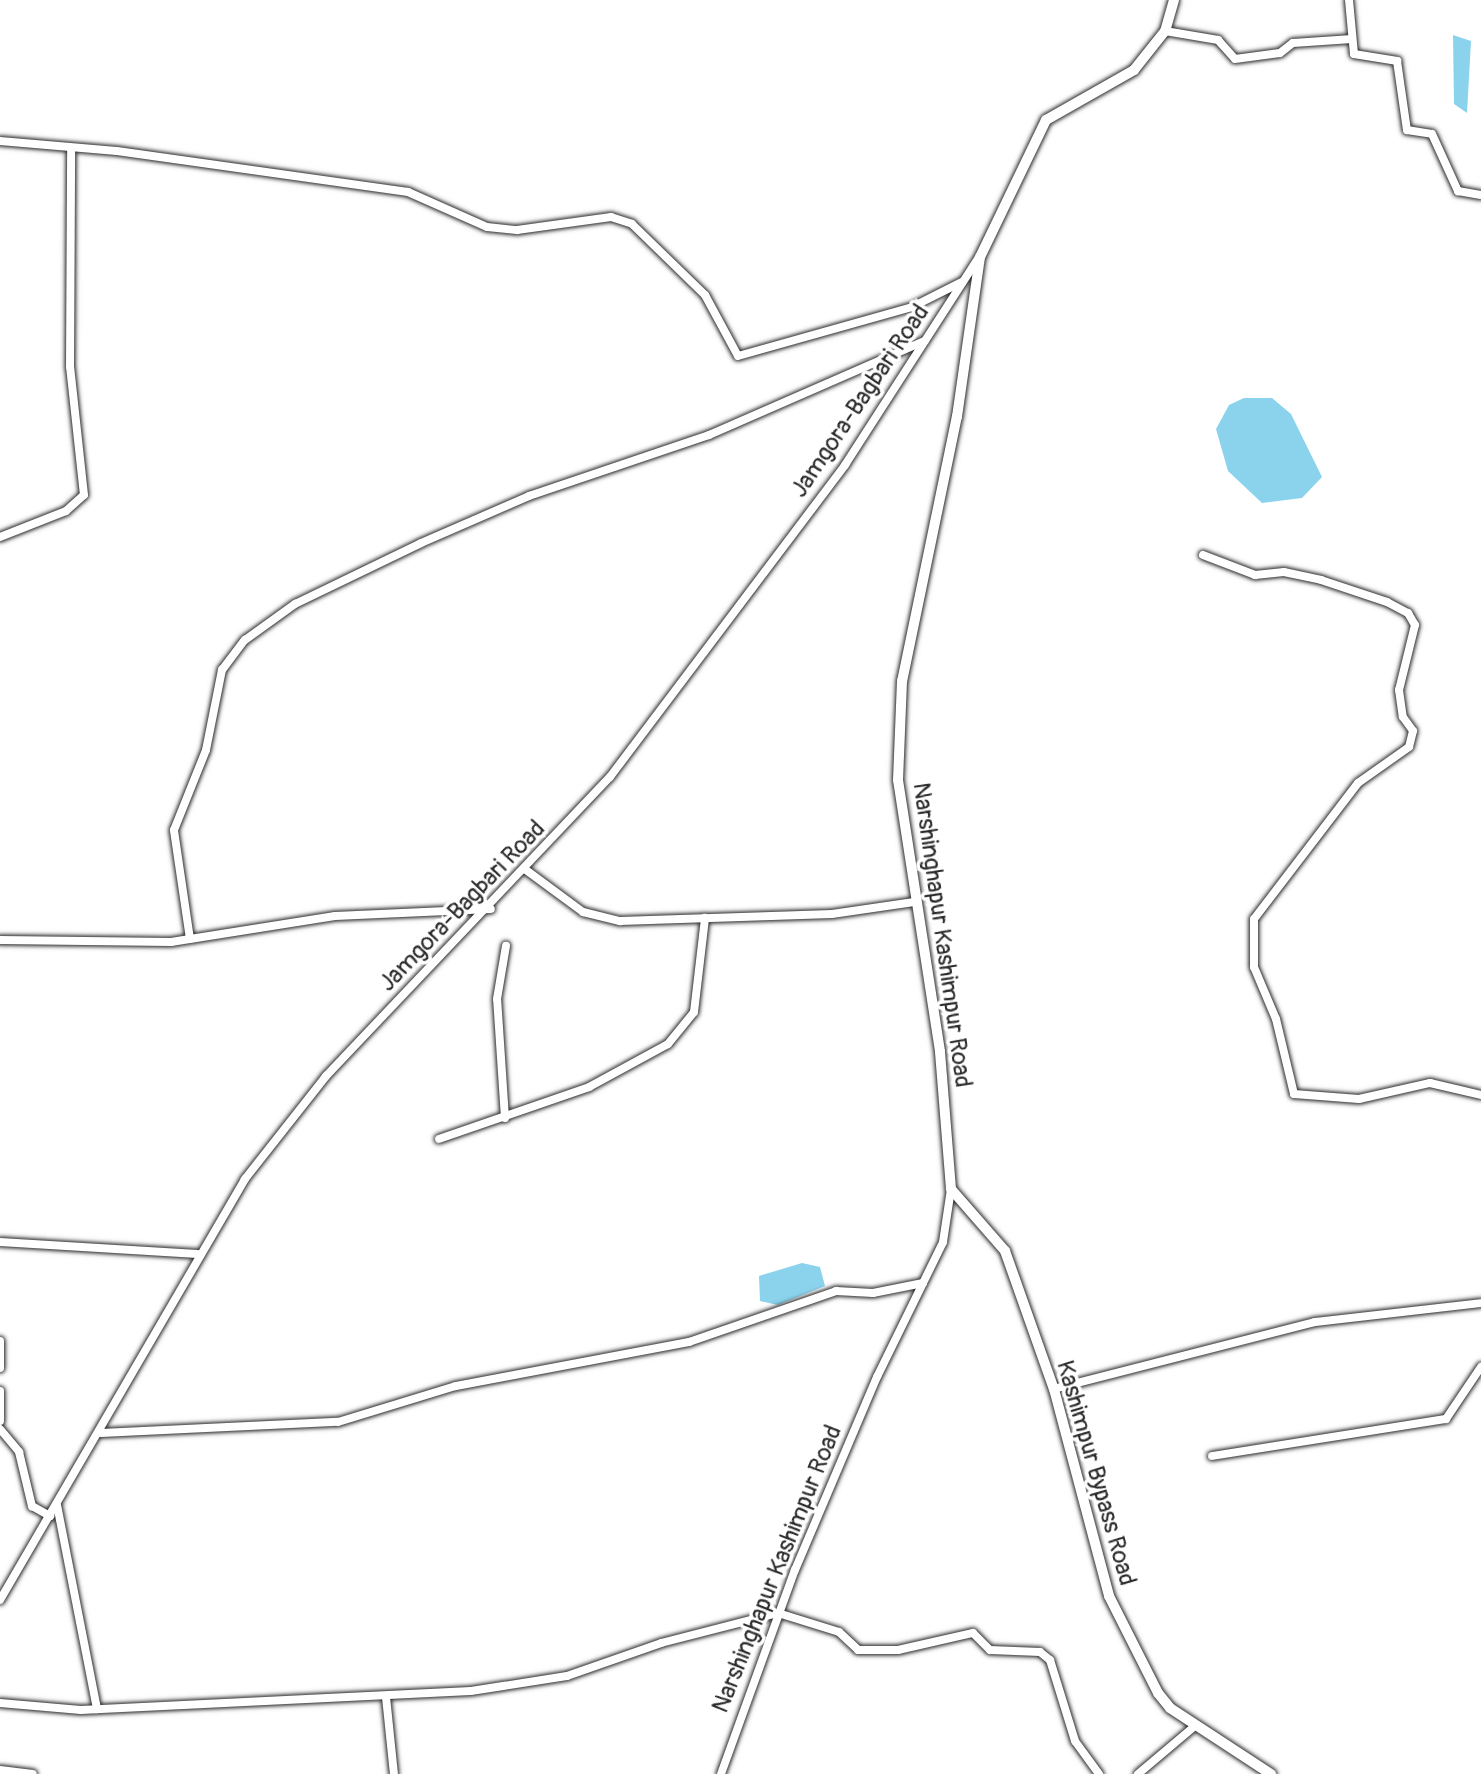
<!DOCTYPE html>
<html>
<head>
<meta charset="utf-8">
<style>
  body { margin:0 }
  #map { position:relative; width:1481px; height:1774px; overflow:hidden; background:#fff; font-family:Pangolin,sans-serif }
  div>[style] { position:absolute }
  .water>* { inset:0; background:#8bd3ed }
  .roads { filter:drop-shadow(0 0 2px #2b2b2b) drop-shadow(0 0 2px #2b2b2b) }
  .minor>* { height:8px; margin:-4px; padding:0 4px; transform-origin:4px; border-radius:4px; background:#fff }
  .major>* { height:10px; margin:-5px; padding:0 5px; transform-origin:5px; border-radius:5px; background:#fff }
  span { translate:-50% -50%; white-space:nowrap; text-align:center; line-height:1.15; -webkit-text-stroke:7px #fff; paint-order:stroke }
  .street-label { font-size:24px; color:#2b2b2b }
</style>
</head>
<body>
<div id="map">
  <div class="water">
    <div style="clip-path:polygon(1453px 35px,1471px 41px,1467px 113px,1454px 104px)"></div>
    <div style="clip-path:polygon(1244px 398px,1272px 398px,1291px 414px,1322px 477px,1302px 498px,1262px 503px,1228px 471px,1216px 429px,1229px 405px)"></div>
    <div style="clip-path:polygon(802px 1263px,820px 1267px,825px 1286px,778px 1305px,760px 1301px,759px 1276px)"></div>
  </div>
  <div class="roads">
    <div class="minor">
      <div style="left:1349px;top:0;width:54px;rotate:84.7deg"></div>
      <div style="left:1354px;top:54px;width:44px;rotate:9.2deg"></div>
      <div style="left:1397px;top:61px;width:70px;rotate:81.8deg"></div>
      <div style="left:1407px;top:130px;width:25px;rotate:9deg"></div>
      <div style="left:1432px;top:134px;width:63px;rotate:65.5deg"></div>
      <div style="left:1458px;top:191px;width:23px;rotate:10deg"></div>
      <div style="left:1165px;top:31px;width:54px;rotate:9.6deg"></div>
      <div style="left:1218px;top:40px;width:25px;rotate:48deg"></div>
      <div style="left:1235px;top:59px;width:45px;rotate:-7.6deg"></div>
      <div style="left:1280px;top:53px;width:16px;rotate:-38deg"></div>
      <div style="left:1293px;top:43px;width:59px;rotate:-3.9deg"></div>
      <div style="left:0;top:141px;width:117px;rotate:4.9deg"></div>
      <div style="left:117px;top:151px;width:294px;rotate:8deg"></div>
      <div style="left:408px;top:192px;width:86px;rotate:23.9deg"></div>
      <div style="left:487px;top:227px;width:30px;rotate:6deg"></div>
      <div style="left:517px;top:230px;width:95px;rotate:-7.9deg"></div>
      <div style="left:611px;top:217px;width:22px;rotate:18deg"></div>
      <div style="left:632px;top:224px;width:102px;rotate:44.2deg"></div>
      <div style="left:705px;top:295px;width:69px;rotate:61.6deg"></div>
      <div style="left:738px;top:356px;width:181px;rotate:-15.7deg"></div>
      <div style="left:912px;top:307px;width:56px;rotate:-26.6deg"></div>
      <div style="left:0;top:537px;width:71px;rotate:-21.5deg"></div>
      <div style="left:66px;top:511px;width:24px;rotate:-42deg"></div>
      <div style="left:84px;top:495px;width:129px;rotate:-96.2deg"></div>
      <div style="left:70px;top:367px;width:219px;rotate:-89.7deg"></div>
      <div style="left:1203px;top:555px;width:56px;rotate:21deg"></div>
      <div style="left:1255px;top:575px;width:29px;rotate:-6deg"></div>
      <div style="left:1284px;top:572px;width:38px;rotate:12deg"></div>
      <div style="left:1321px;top:580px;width:70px;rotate:18.4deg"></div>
      <div style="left:1387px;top:602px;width:24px;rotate:28deg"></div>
      <div style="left:1408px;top:613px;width:14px;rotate:60deg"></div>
      <div style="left:1415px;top:625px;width:67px;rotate:103.8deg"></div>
      <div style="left:1399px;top:690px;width:27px;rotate:82deg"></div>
      <div style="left:1403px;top:717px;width:17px;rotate:54deg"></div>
      <div style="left:1413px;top:731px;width:16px;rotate:104deg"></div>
      <div style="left:1409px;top:747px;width:62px;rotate:144.8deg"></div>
      <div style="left:1358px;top:783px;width:171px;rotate:127.4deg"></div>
      <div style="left:1254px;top:919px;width:48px;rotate:90deg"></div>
      <div style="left:1254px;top:967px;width:56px;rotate:67.1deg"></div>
      <div style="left:1276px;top:1019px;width:77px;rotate:76.5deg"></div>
      <div style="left:1294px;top:1094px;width:65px;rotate:4.4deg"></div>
      <div style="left:1359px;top:1099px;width:73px;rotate:-12.7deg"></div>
      <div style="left:1430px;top:1083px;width:52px;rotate:13.2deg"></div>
      <div style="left:526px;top:870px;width:71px;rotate:36.4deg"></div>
      <div style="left:583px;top:912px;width:38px;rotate:14deg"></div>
      <div style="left:620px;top:921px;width:212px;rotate:-1.9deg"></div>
      <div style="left:832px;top:914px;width:83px;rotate:-8.3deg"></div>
      <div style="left:190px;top:939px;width:110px;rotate:-98.4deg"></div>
      <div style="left:174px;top:830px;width:86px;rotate:-68.2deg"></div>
      <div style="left:206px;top:750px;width:82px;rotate:-78.7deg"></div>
      <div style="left:222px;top:670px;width:38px;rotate:-53deg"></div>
      <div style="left:245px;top:640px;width:62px;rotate:-35.8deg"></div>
      <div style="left:295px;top:604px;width:140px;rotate:-25.8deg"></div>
      <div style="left:421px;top:543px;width:118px;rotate:-23.5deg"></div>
      <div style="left:529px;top:496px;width:190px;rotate:-18.7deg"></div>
      <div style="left:709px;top:435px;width:235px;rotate:-23.6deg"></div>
      <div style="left:0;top:940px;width:171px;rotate:0.7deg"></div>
      <div style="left:171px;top:942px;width:166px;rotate:-9deg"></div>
      <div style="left:335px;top:916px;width:156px;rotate:-2.6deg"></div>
      <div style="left:505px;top:1118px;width:119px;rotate:-93.8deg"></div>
      <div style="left:497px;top:999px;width:54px;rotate:-80.4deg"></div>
      <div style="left:439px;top:1139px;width:159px;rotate:-19.1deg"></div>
      <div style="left:589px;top:1087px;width:90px;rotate:-28.6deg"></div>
      <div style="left:668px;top:1044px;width:41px;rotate:-50.9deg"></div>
      <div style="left:694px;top:1012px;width:95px;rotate:-83.3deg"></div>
      <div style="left:0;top:1242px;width:198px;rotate:3.5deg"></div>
      <div style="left:0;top:1341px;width:27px;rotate:90deg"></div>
      <div style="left:1054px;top:1389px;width:269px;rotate:-14.4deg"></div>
      <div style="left:1315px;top:1322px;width:167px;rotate:-6.5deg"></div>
      <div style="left:0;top:1391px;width:30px;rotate:90deg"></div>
      <div style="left:0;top:1429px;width:30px;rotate:50deg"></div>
      <div style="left:19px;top:1452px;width:56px;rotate:76.5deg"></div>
      <div style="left:32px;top:1506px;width:21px;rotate:29deg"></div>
      <div style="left:101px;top:1433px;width:237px;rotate:-2.7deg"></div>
      <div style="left:338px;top:1422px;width:123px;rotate:-17deg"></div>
      <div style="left:456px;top:1386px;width:237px;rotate:-10.7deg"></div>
      <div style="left:689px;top:1342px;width:156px;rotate:-19.1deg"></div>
      <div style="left:836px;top:1291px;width:37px;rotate:3deg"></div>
      <div style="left:873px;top:1293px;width:51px;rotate:-11.3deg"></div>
      <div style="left:1212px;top:1456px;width:237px;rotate:-9deg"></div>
      <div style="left:1446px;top:1419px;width:63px;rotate:-56.1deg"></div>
      <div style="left:57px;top:1505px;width:208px;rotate:78.9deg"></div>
      <div style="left:0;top:1600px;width:487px;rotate:-59.8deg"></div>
      <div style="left:245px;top:1179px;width:131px;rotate:-51.8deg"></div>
      <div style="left:326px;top:1076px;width:412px;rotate:-46.5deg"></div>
      <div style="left:610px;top:777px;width:391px;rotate:-53deg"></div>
      <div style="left:845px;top:465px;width:245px;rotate:-57.2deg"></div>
      <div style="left:386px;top:1697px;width:77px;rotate:84.1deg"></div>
      <div style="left:0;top:1703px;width:81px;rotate:4.9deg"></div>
      <div style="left:81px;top:1710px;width:390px;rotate:-2.8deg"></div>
      <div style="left:471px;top:1691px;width:97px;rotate:-8.9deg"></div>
      <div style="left:567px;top:1676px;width:100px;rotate:-19.3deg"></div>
      <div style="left:661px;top:1643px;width:121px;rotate:-14.4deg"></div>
      <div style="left:778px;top:1613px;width:64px;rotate:17.3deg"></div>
      <div style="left:839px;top:1632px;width:26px;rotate:43deg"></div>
      <div style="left:858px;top:1650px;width:40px"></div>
      <div style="left:898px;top:1650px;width:77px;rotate:-12.8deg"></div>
      <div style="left:973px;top:1633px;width:24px;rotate:45deg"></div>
      <div style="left:990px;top:1650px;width:50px;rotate:2.3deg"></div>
      <div style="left:1040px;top:1652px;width:13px;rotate:39deg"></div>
      <div style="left:1050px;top:1660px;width:85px;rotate:72.8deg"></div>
      <div style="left:1075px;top:1741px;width:41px;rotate:54deg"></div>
      <div style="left:0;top:1770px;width:33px;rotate:7deg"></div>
      <div style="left:721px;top:1774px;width:217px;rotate:-70.1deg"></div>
      <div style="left:795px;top:1570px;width:210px;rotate:-67deg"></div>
      <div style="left:877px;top:1377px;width:150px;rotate:-63.9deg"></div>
      <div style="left:943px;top:1242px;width:54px;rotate:-81.4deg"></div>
      <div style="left:1138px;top:1774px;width:76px;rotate:-40.2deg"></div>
    </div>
    <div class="major">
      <div style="left:1174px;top:0;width:32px;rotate:106deg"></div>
      <div style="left:1165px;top:31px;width:50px;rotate:128.5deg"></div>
      <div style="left:1134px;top:70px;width:101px;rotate:150.4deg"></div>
      <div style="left:1046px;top:120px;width:152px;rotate:115.7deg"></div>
      <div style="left:980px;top:257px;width:161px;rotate:98.2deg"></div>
      <div style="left:957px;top:416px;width:271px;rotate:101.7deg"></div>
      <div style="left:902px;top:681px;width:99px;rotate:92.3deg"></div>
      <div style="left:898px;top:780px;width:275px;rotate:81.2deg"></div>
      <div style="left:940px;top:1052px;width:137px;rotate:85.4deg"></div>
      <div style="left:951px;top:1189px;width:82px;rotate:48.9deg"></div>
      <div style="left:1005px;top:1251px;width:146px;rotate:70.5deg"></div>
      <div style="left:1054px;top:1389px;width:214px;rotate:75.1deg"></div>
      <div style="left:1109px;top:1596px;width:109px;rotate:63.2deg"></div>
      <div style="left:1158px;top:1693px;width:19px;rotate:51deg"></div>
      <div style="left:1170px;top:1708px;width:121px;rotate:33.2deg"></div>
    </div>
  </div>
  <div class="street-label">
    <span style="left:860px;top:401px;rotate:-56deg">Jamgora-Bagbari Road</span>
    <span style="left:462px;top:906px;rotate:-46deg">Jamgora-Bagbari Road</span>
    <span style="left:942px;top:935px;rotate:82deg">Narshinghapur Kashimpur Road</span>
    <span style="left:1096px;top:1473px;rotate:74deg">Kashimpur Bypass Road</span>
    <span style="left:777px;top:1569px;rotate:-68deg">Narshinghapur Kashimpur Road</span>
  </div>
</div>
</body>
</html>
